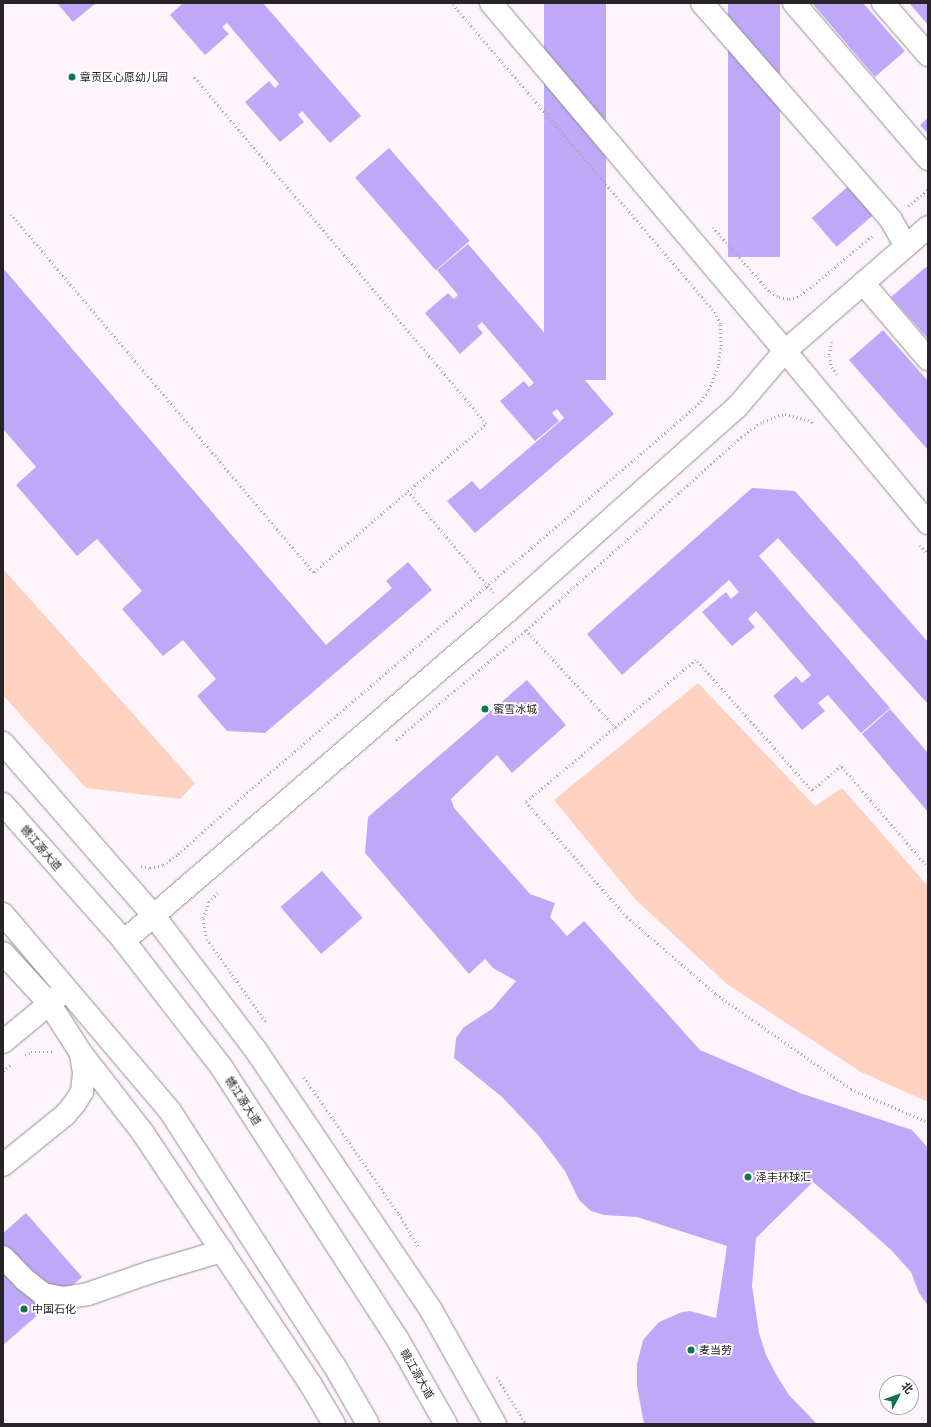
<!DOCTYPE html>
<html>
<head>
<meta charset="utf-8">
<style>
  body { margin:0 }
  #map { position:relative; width:931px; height:1427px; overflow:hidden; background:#fef5fc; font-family:"Golos Text","Noto Sans SC",sans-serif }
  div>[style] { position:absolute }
  .green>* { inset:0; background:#fed1c1 }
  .building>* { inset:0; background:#bfa8f8; transform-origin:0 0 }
  .path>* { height:2.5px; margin-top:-1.25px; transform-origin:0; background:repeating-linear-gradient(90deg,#aca5ab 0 1px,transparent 0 4px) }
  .roads { filter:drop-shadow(0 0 1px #958a93) drop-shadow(0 0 1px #958a93) }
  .minor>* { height:22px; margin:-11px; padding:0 11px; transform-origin:11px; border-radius:11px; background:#fff }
  .major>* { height:22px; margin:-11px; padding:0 11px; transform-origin:11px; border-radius:11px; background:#fff }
  .dots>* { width:11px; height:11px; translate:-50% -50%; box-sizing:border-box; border:2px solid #fff; border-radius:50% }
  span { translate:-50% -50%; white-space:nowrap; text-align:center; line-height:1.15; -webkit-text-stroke:3.5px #fff; paint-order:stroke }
  .poi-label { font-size:11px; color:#272326 }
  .left { translate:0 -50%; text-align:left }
  .street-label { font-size:11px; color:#272326 }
  .frame { position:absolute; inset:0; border:4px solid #272326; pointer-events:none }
  .north { position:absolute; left:879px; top:1375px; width:40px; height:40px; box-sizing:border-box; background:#fff; border:1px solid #a9a7a8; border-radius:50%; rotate:49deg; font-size:11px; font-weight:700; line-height:16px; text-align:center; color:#272326 }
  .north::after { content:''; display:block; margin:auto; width:14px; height:18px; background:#12744b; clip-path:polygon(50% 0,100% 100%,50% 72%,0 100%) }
</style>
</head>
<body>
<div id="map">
  <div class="green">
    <div style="clip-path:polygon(3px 569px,195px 783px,180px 799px,86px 788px,3px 695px)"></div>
    <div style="clip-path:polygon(698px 683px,815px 806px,842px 788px,928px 886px,928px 1102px,861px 1072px,728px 985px,636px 900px,554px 800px)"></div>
  </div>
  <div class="building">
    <div style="clip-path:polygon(57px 3px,96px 3px,73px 22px)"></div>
    <div style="clip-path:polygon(183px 3px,263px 3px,361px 116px,330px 143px,302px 111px,298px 115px,304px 122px,280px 142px,245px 102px,269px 81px,275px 88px,279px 84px,227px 23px,222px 27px,229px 34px,205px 55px,170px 15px)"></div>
    <div style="left:544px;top:3px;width:62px;height:377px"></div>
    <div style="left:728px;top:3px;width:52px;height:254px"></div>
    <div style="clip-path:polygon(812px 3px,863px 3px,905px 51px,875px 77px)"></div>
    <div style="clip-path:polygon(909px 3px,928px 3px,928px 25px)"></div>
    <div style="clip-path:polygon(928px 118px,928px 134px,920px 125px)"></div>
    <div style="left:389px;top:148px;width:123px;height:45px;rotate:49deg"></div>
    <div style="left:851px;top:184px;width:38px;height:52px;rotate:49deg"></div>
    <div style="clip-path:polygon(468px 244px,614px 414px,475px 533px,447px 501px,472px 481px,480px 490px,564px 418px,557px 409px,552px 413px,559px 421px,535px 441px,500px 401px,524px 381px,529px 387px,534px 383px,482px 322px,477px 326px,483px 333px,460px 354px,425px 313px,448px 293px,454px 299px,458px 295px,437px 270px)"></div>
    <div style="clip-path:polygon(926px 267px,928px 269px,928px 339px,891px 297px)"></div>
    <div style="clip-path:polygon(3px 268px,326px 645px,392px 588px,386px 581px,408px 562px,432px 590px,265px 733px,227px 731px,197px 696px,216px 679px,183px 640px,163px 656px,122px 609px,142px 591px,97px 539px,77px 556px,16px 485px,36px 467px,3px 429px)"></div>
    <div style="clip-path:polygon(883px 330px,928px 381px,928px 450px,849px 360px)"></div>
    <div style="clip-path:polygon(752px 488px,795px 491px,928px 642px,928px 704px,778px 538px,759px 556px,890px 708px,861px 733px,828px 695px,818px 703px,825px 711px,802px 730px,773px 696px,796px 676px,802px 683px,811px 675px,756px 611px,748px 619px,755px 627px,732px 646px,702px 612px,726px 592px,731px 599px,739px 592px,729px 580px,622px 675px,587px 634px)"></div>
    <div style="clip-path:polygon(527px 680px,566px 725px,512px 773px,497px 755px,451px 799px,454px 808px,530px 894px,555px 903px,550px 917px,567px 936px,584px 921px,700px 1050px,800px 1093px,912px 1130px,928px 1148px,928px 1306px,919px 1293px,911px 1272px,891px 1250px,853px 1216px,813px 1182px,756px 1238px,752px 1286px,759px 1333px,766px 1355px,777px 1376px,789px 1395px,817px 1424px,644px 1424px,637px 1386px,637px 1364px,643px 1340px,659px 1322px,682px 1312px,690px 1311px,716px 1318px,727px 1246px,637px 1217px,604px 1215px,591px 1211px,579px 1200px,565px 1171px,538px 1135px,502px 1097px,454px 1058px,456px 1038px,464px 1027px,492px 1009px,516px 981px,493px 968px,485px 959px,469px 974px,365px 853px,368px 817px)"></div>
    <div style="clip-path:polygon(890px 709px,928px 753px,928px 812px,862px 734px)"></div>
    <div style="left:322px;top:871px;width:62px;height:55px;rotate:49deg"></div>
    <div style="clip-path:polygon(26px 1213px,82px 1277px,3px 1345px,3px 1233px)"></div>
  </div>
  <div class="path">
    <div style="left:908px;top:206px;width:26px;rotate:-40deg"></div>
    <div style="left:11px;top:214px;width:469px;rotate:49.8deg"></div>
    <div style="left:314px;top:572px;width:227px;rotate:-40.7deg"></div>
    <div style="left:486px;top:424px;width:454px;rotate:-130.1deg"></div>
    <div style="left:713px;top:227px;width:86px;rotate:48.8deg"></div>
    <div style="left:770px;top:292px;width:10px;rotate:29deg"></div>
    <div style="left:779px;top:297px;width:10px;rotate:11deg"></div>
    <div style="left:789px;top:299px;width:8px;rotate:-14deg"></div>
    <div style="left:797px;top:297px;width:16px;rotate:-35deg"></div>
    <div style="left:810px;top:288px;width:82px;rotate:-40.1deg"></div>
    <div style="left:832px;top:342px;width:14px;rotate:102deg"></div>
    <div style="left:829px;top:356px;width:11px;rotate:75deg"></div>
    <div style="left:832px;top:367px;width:11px;rotate:56deg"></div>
    <div style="left:408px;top:491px;width:133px;rotate:49.9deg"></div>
    <div style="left:920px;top:545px;width:12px;rotate:48deg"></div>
    <div style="left:526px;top:630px;width:133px;rotate:47.4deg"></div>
    <div style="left:396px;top:740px;width:170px;rotate:-40.2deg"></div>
    <div style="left:526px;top:630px;width:289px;rotate:-41.9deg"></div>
    <div style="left:741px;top:437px;width:27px;rotate:-36deg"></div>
    <div style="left:763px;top:421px;width:23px;rotate:-18deg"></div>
    <div style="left:785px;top:414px;width:24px;rotate:15deg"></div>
    <div style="left:808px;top:420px;width:7px;rotate:34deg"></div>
    <div style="left:141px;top:866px;width:9px;rotate:13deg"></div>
    <div style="left:150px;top:868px;width:13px;rotate:-13deg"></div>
    <div style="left:163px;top:865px;width:19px;rotate:-36deg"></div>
    <div style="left:178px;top:854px;width:99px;rotate:-41.7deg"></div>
    <div style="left:252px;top:788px;width:564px;rotate:-40.69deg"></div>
    <div style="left:680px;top:420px;width:24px;rotate:-42deg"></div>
    <div style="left:698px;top:404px;width:18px;rotate:-52deg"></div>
    <div style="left:709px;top:390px;width:27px;rotate:-70deg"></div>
    <div style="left:718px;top:365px;width:19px;rotate:-81deg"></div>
    <div style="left:721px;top:346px;width:22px;rotate:-93deg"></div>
    <div style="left:720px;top:324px;width:12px;rotate:-114deg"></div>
    <div style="left:715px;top:313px;width:407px;rotate:-130.4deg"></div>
    <div style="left:928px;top:868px;width:134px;rotate:-130.5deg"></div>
    <div style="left:841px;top:766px;width:38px;rotate:139deg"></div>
    <div style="left:812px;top:791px;width:175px;rotate:-131.5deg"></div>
    <div style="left:696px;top:660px;width:222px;rotate:140.1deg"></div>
    <div style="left:526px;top:802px;width:153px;rotate:48.7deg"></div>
    <div style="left:627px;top:917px;width:118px;rotate:40.9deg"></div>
    <div style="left:716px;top:994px;width:165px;rotate:35.1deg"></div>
    <div style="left:851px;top:1089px;width:84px;rotate:23.2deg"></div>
    <div style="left:218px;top:893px;width:13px;rotate:135deg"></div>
    <div style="left:209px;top:902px;width:18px;rotate:109deg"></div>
    <div style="left:203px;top:919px;width:20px;rotate:79deg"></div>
    <div style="left:207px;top:939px;width:102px;rotate:54.6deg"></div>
    <div style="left:25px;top:1055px;width:7px;rotate:-27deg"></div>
    <div style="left:31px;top:1052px;width:22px"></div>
    <div style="left:3px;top:1071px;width:11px;rotate:-41deg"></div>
    <div style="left:304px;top:1077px;width:167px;rotate:55.3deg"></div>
    <div style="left:399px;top:1214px;width:39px;rotate:59deg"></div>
    <div style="left:497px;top:1377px;width:55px;rotate:58.3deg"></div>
  </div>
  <div class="roads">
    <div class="minor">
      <div style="left:491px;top:3px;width:456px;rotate:49.8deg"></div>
      <div style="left:785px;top:351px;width:224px;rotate:50.3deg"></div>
      <div style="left:702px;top:3px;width:288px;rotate:48.9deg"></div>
      <div style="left:891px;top:220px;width:30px;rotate:60deg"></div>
      <div style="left:794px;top:3px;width:206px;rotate:49.3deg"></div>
      <div style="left:883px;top:3px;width:69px;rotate:49.1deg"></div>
      <div style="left:863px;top:283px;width:100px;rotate:49.5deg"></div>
      <div style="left:3px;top:743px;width:230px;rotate:48.9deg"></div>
      <div style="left:154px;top:916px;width:167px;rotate:52.8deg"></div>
      <div style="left:255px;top:1049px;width:315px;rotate:56deg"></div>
      <div style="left:431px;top:1310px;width:131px;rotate:60.7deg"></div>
      <div style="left:124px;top:941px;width:508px;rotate:-40.69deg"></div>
      <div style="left:509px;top:610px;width:305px;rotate:-41.7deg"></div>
      <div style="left:737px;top:407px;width:74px;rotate:-49.4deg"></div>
      <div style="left:785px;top:351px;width:189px;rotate:-40.9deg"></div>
      <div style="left:3px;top:953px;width:68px;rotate:47.4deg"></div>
      <div style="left:49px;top:1003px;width:59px;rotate:57.4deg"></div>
      <div style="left:81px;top:1053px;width:101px;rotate:52.2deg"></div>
      <div style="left:143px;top:1133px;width:303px;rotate:56.3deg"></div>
      <div style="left:311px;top:1385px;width:45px;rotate:59.5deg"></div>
      <div style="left:3px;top:1042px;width:75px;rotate:-39.6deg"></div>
      <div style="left:3px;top:1165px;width:80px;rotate:-38.9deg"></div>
      <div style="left:65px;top:1115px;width:16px;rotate:-50deg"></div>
      <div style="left:75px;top:1103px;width:13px;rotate:-58deg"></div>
      <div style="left:82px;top:1092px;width:19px;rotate:-84deg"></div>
      <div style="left:84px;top:1073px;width:20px;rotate:-99deg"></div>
      <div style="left:3px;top:1257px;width:30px;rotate:46deg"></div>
      <div style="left:24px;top:1279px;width:24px;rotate:38deg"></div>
      <div style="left:43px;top:1294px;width:20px;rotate:11deg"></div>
      <div style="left:63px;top:1298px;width:25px;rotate:-9deg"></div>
      <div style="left:88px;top:1294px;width:67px;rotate:-19.2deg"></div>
      <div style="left:151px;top:1272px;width:74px;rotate:-16.5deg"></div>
    </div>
    <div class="major">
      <div style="left:3px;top:804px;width:183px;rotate:48.5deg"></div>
      <div style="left:124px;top:941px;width:160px;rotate:52.3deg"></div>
      <div style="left:222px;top:1068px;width:324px;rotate:57.1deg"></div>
      <div style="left:398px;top:1340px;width:97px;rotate:60.3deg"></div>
      <div style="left:3px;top:914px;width:258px;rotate:49.7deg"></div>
      <div style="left:170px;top:1111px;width:302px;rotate:57.2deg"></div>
      <div style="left:334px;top:1365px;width:68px;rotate:60deg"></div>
    </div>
  </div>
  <div class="dots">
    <div style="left:72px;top:77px;background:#12744b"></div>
    <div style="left:485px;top:709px;background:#12744b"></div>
    <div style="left:748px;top:1177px;background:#12744b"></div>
    <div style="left:24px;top:1309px;background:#12744b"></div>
    <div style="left:691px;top:1350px;background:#12744b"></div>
  </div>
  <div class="poi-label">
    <span class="left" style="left:80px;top:77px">章贡区心愿幼儿园</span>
    <span class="left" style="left:493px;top:709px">蜜雪冰城</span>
    <span class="left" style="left:756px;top:1177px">泽丰环球汇</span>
    <span class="left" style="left:32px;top:1309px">中国石化</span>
    <span class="left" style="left:699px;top:1350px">麦当劳</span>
  </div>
  <div class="street-label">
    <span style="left:41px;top:848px;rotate:49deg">赣江源大道</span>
    <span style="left:243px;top:1101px;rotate:57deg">赣江源大道</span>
    <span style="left:417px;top:1374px;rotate:60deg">赣江源大道</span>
  </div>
  <div class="frame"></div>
  <div class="north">北</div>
</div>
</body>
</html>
